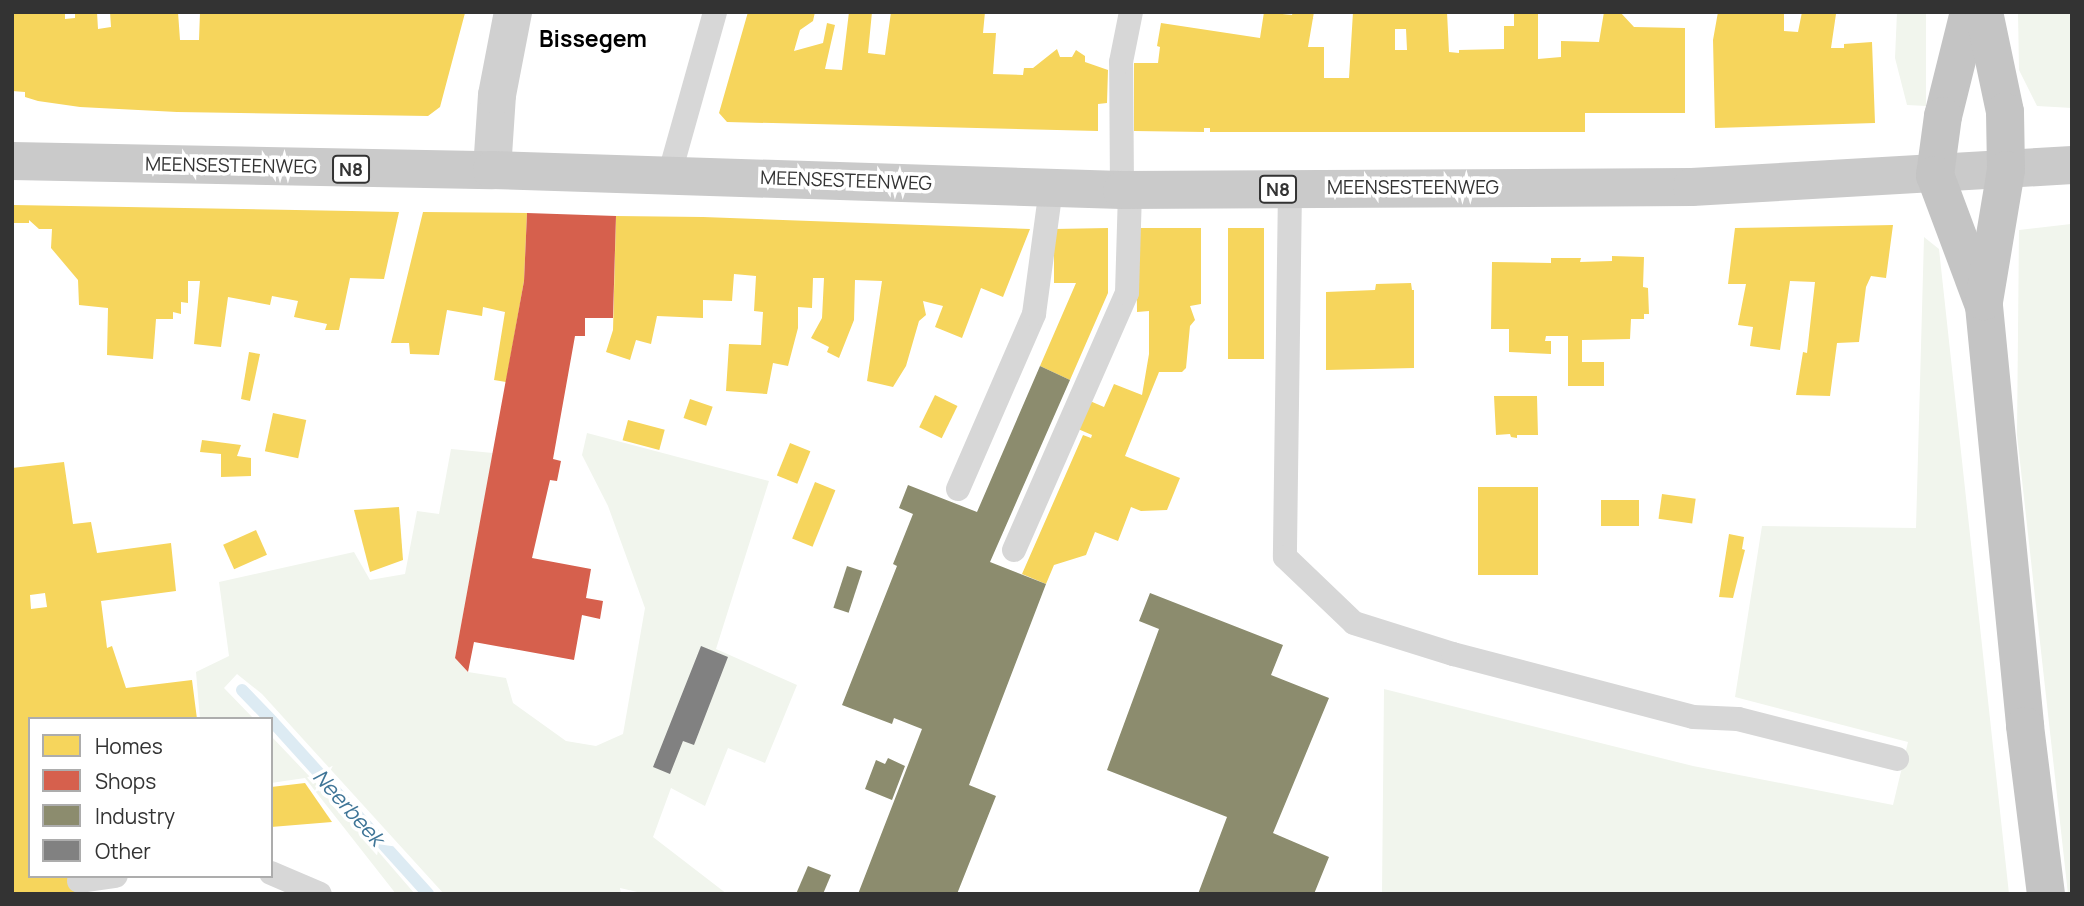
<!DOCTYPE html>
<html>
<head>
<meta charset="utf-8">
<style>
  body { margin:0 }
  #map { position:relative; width:2084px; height:906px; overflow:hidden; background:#fff; font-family:Manrope,sans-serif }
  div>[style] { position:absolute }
  .green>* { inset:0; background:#f1f5ed }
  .homes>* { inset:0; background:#f6d55c; transform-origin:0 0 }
  .shops>* { inset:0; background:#d6604d }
  .industry>* { inset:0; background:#8c8c6e; transform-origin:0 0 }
  .stream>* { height:12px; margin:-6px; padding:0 6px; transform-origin:6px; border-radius:6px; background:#ddebf3 }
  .building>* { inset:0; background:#818181 }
  .lane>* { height:24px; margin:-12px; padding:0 12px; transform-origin:12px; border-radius:12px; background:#d7d7d7 }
  .secondary>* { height:38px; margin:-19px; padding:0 19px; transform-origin:19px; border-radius:19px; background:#d0d0d0 }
  .primary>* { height:38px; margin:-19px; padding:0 19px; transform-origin:19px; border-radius:19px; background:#cacaca }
  .highway>* { height:38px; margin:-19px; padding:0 19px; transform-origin:19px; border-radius:19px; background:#c4c4c4 }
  span { translate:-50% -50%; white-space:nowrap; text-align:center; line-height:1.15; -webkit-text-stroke:7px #fff; paint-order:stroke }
  .shield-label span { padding:2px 5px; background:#fff; border:2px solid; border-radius:5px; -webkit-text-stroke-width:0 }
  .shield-label { font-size:18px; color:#333; font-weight:700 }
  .street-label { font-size:19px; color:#333 }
  .water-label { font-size:21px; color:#3f7597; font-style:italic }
  .quarter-label { font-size:23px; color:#000; font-weight:700 }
  .frame { position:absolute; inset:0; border:14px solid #333; pointer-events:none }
  .legend { position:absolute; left:28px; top:717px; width:245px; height:161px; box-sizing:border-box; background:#fff; border:2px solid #adadad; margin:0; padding:9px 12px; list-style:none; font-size:21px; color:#333 }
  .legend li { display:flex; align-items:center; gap:14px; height:35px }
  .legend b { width:35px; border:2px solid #adadad }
</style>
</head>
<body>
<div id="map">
  <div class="green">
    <div style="clip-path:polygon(1897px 12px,1926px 12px,1926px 106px,1907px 105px,1895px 58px)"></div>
    <div style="clip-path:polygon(2018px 12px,2072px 12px,2072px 108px,2037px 106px,2019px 70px)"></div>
    <div style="clip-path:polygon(2071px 224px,2072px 894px,2068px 894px,2017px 435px,2019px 230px)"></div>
    <div style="clip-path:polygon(1924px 237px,1939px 249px,2009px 894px,1382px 894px,1384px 689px,1693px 766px,1893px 805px,1908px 742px,1735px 697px,1762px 526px,1916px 528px)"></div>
    <div style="clip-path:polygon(587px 433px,769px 481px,716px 649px,797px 685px,765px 763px,728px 748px,705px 806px,671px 788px,653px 837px,727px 894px,646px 894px,620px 888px,621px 894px,444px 894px,262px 694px,237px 674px,224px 688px,254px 719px,200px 719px,196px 672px,229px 656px,219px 582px,354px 552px,370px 580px,405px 574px,417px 511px,439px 514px,451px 449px,493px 453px,455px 658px,468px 672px,506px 678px,513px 703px,566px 741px,596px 746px,623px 734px,645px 608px,608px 506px,582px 455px)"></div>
    <div style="clip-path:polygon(271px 736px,351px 820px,415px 894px,396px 894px,305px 778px,271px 783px)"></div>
  </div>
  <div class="homes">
    <div style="clip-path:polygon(12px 12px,65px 12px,65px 19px,75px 18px,75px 12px,97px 12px,98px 29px,111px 27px,110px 12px,178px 12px,180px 40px,199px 40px,200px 12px,465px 13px,440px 107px,428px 116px,177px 112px,80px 107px,38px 101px,25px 97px,25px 92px,12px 91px)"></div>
    <div style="clip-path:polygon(748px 12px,815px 12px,813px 21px,800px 30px,794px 51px,823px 43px,827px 23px,835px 25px,825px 69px,842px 70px,849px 12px,872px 12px,868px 53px,885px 55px,891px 12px,985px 12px,983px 33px,996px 33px,993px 74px,1023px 75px,1024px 68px,1033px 68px,1057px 49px,1060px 57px,1072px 57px,1076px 50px,1085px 56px,1085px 62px,1108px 70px,1107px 103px,1098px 104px,1098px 131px,727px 122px,719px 113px)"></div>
    <div style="clip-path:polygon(evenodd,1264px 12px,1292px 15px,1293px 12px,1314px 12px,1308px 47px,1324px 47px,1324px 78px,1349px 78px,1353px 12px,1447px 12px,1449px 52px,1459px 53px,1459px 50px,1504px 49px,1504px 26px,1514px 26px,1514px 12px,1538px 12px,1538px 59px,1561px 57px,1561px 41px,1599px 42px,1604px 12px,1620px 12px,1634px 27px,1685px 28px,1685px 113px,1585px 113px,1585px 132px,1210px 132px,1210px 128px,1204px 128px,1204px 132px,1134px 131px,1134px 63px,1158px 63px,1160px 47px,1157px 46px,1161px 23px,1260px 38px,1264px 12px,1395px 29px,1406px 29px,1407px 50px,1395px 50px,1395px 29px)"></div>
    <div style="clip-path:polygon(1718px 12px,1784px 12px,1784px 31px,1798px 32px,1802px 12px,1836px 14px,1831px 48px,1844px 48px,1844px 44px,1872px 42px,1875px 123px,1715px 128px,1713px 40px)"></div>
    <div style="clip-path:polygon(13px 205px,351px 211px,399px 212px,384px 279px,350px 278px,339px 330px,325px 330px,327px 324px,294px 317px,298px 301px,272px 296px,270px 305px,228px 297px,221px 347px,194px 344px,200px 281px,188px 281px,188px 303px,181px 302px,181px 314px,173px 312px,173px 319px,156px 319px,153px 359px,107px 355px,108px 308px,79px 305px,78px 280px,51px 248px,52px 229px,39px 229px,29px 220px,29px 223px,12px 223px)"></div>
    <div style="clip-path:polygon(423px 212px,527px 213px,524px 281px,506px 382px,494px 380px,505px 312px,483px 307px,482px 316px,447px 310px,439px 355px,410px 354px,409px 343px,391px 343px)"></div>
    <div style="clip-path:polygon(616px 216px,703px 217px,1030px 229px,1003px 297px,981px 288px,962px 338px,935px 327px,943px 306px,923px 301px,926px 315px,919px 321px,906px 366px,893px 387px,867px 381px,882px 281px,855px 280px,854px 320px,839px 358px,827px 352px,829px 347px,811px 338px,822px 318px,824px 278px,813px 278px,812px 308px,798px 307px,798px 328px,788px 366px,773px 363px,767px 394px,726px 391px,729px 344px,761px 345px,763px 312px,754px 311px,756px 276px,734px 274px,732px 301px,703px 300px,703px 318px,657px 316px,651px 344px,636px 340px,630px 360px,606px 352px,613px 330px)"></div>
    <div style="clip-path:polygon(1893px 225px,1886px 278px,1871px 276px,1866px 287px,1859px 342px,1837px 343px,1830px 396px,1796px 395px,1803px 352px,1807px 353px,1815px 282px,1790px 281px,1780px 350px,1750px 346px,1753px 327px,1738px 325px,1746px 284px,1728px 284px,1735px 228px)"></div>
    <div style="clip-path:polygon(1108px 228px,1108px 293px,1070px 380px,1040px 366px,1076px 283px,1054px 283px,1054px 229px)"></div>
    <div style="clip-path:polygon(1136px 228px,1201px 228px,1201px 304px,1190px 306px,1195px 320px,1190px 326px,1186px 368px,1182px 372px,1159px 372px,1125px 456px,1180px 478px,1167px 510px,1141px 511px,1131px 507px,1118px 541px,1095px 532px,1086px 555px,1054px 565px,1046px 584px,1022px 574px,1083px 435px,1091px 438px,1092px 435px,1078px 429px,1090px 401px,1104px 407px,1114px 384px,1142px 395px,1149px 354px,1149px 311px,1137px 312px)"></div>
    <div style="left:1264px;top:228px;width:131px;height:36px;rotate:90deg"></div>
    <div style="clip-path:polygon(1612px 256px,1644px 257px,1643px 287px,1648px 288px,1649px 314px,1644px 314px,1644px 319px,1631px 319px,1630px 339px,1582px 340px,1582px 362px,1604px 362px,1604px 386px,1568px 386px,1568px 336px,1546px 336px,1545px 341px,1551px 341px,1551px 354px,1509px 352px,1509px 329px,1491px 329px,1492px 262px,1551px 263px,1551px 258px,1581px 258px,1580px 262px,1612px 261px)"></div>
    <div style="clip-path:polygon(1411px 283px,1412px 290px,1414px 290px,1414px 368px,1326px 370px,1326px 292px,1375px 290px,1376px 284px)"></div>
    <div style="clip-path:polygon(249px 352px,260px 354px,250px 401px,241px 399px)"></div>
    <div style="left:935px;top:395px;width:25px;height:36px;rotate:26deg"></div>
    <div style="clip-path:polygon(1494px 396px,1537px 396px,1538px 435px,1517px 435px,1517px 438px,1511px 437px,1510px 434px,1496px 435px)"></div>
    <div style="left:690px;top:399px;width:24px;height:20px;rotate:19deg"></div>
    <div style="left:273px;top:413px;width:34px;height:39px;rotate:12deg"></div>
    <div style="left:628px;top:420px;width:38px;height:21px;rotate:15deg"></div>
    <div style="clip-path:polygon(202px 440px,241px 445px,237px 456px,251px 458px,251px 476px,221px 477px,221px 454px,200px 452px)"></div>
    <div style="left:790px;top:443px;width:22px;height:35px;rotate:22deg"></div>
    <div style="clip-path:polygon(evenodd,64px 462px,73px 524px,91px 522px,97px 553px,171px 543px,176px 591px,101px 601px,107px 648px,112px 646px,126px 688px,192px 680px,197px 719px,30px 719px,30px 876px,78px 876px,77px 894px,12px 894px,12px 468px,64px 462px,45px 593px,47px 607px,31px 609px,30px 595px,45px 593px)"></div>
    <div style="left:815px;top:482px;width:22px;height:61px;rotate:22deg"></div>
    <div style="left:1478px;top:487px;width:60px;height:88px"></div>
    <div style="left:1662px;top:494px;width:34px;height:25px;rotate:8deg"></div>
    <div style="left:1639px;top:500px;width:26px;height:38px;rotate:90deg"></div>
    <div style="clip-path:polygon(399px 507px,403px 560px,370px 572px,354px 510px)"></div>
    <div style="left:256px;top:530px;width:27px;height:36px;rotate:66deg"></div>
    <div style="clip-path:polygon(1729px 534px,1744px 537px,1742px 549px,1745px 550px,1733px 598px,1719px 597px)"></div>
    <div style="clip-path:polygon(305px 783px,332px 822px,271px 827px,271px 787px)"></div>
  </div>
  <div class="shops">
    <div style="clip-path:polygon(527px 213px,616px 216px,613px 318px,585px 318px,585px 336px,575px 336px,553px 459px,561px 461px,557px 481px,550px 480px,532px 558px,591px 569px,586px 598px,603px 601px,600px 619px,582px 615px,574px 660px,474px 642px,468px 672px,455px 658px,524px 281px)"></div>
  </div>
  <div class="industry">
    <div style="clip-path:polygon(1040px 366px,1070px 380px,990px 562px,1046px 584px,969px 785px,996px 796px,957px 894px,858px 894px,922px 729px,894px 718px,892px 724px,842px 705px,897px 566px,893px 564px,913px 514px,899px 508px,908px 485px,977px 512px)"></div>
    <div style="left:847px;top:566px;width:16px;height:44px;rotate:18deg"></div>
    <div style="clip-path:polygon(1150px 593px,1283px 645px,1271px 675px,1329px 698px,1273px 833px,1329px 857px,1314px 894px,1198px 894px,1227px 817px,1107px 770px,1159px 629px,1139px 621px)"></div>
    <div style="clip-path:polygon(888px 758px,905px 766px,892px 800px,865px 789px,876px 760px,885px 764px)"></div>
    <div style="clip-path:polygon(808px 866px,831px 875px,823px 894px,796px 894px)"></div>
  </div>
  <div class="stream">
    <div style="left:242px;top:690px;width:40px;rotate:46deg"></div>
    <div style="left:271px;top:720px;width:234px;rotate:47.9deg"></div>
  </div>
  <div class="building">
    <div style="clip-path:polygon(701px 646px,728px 657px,694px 745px,683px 741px,670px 774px,653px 767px)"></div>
  </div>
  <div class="lane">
    <div style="left:669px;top:176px;width:170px;rotate:-74.3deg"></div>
    <div style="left:1290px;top:189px;width:368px;rotate:90.8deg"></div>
    <div style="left:1285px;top:557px;width:95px;rotate:43.7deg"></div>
    <div style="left:1354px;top:623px;width:104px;rotate:17.4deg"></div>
    <div style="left:1453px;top:654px;width:248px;rotate:14.7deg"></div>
    <div style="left:1693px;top:717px;width:45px;rotate:2.5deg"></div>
    <div style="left:1738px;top:719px;width:164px;rotate:14.1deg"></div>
    <div style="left:1122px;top:190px;width:128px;rotate:-90.4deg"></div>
    <div style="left:1121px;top:62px;width:51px;rotate:-78.7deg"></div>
    <div style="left:958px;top:489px;width:191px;rotate:-66.5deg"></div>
    <div style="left:1034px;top:314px;width:127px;rotate:-82.3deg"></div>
    <div style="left:1014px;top:550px;width:281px;rotate:-66.3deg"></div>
    <div style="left:1127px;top:293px;width:103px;rotate:-88.3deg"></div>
    <div style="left:271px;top:873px;width:53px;rotate:23.2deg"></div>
    <div style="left:79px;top:881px;width:37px;rotate:-8deg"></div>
  </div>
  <div class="secondary">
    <div style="left:492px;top:170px;width:75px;rotate:-86.2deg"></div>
    <div style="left:497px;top:95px;width:85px;rotate:-79.1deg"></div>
  </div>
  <div class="primary">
    <div style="left:12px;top:161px;width:480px;rotate:1.1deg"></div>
    <div style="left:492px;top:170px;width:630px;rotate:1.82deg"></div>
    <div style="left:1122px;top:190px;width:570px;rotate:-0.3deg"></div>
    <div style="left:1692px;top:187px;width:381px;rotate:-3.3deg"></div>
  </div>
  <div class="highway">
    <div style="left:1969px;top:12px;width:107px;rotate:104deg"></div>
    <div style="left:1943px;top:116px;width:60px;rotate:97.7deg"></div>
    <div style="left:1935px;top:175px;width:140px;rotate:69.5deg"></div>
    <div style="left:1984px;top:306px;width:422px;rotate:84.4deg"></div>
    <div style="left:2025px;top:726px;width:169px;rotate:82.9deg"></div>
    <div style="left:1984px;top:12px;width:102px;rotate:78.1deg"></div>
    <div style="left:2005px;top:112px;width:58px;rotate:89deg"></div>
    <div style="left:2006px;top:170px;width:133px;rotate:99.5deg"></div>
  </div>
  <div class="shield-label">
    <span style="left:351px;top:169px">N8</span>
    <span style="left:1278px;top:189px">N8</span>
  </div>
  <div class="street-label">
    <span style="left:231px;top:166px;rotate:1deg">MEENSESTEENWEG</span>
    <span style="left:846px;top:181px;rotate:2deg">MEENSESTEENWEG</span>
    <span style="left:1413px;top:188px">MEENSESTEENWEG</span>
  </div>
  <div class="water-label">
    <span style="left:349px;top:807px;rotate:48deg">Neerbeek</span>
  </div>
  <div class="quarter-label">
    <span style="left:593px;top:38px">Bissegem</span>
  </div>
  <div class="frame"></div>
  <ul class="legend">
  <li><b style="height:19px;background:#f6d55c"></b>Homes</li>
  <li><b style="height:19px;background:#d6604d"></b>Shops</li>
  <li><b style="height:19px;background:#8c8c6e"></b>Industry</li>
  <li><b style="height:19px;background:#818181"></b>Other</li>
  </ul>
</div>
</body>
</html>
